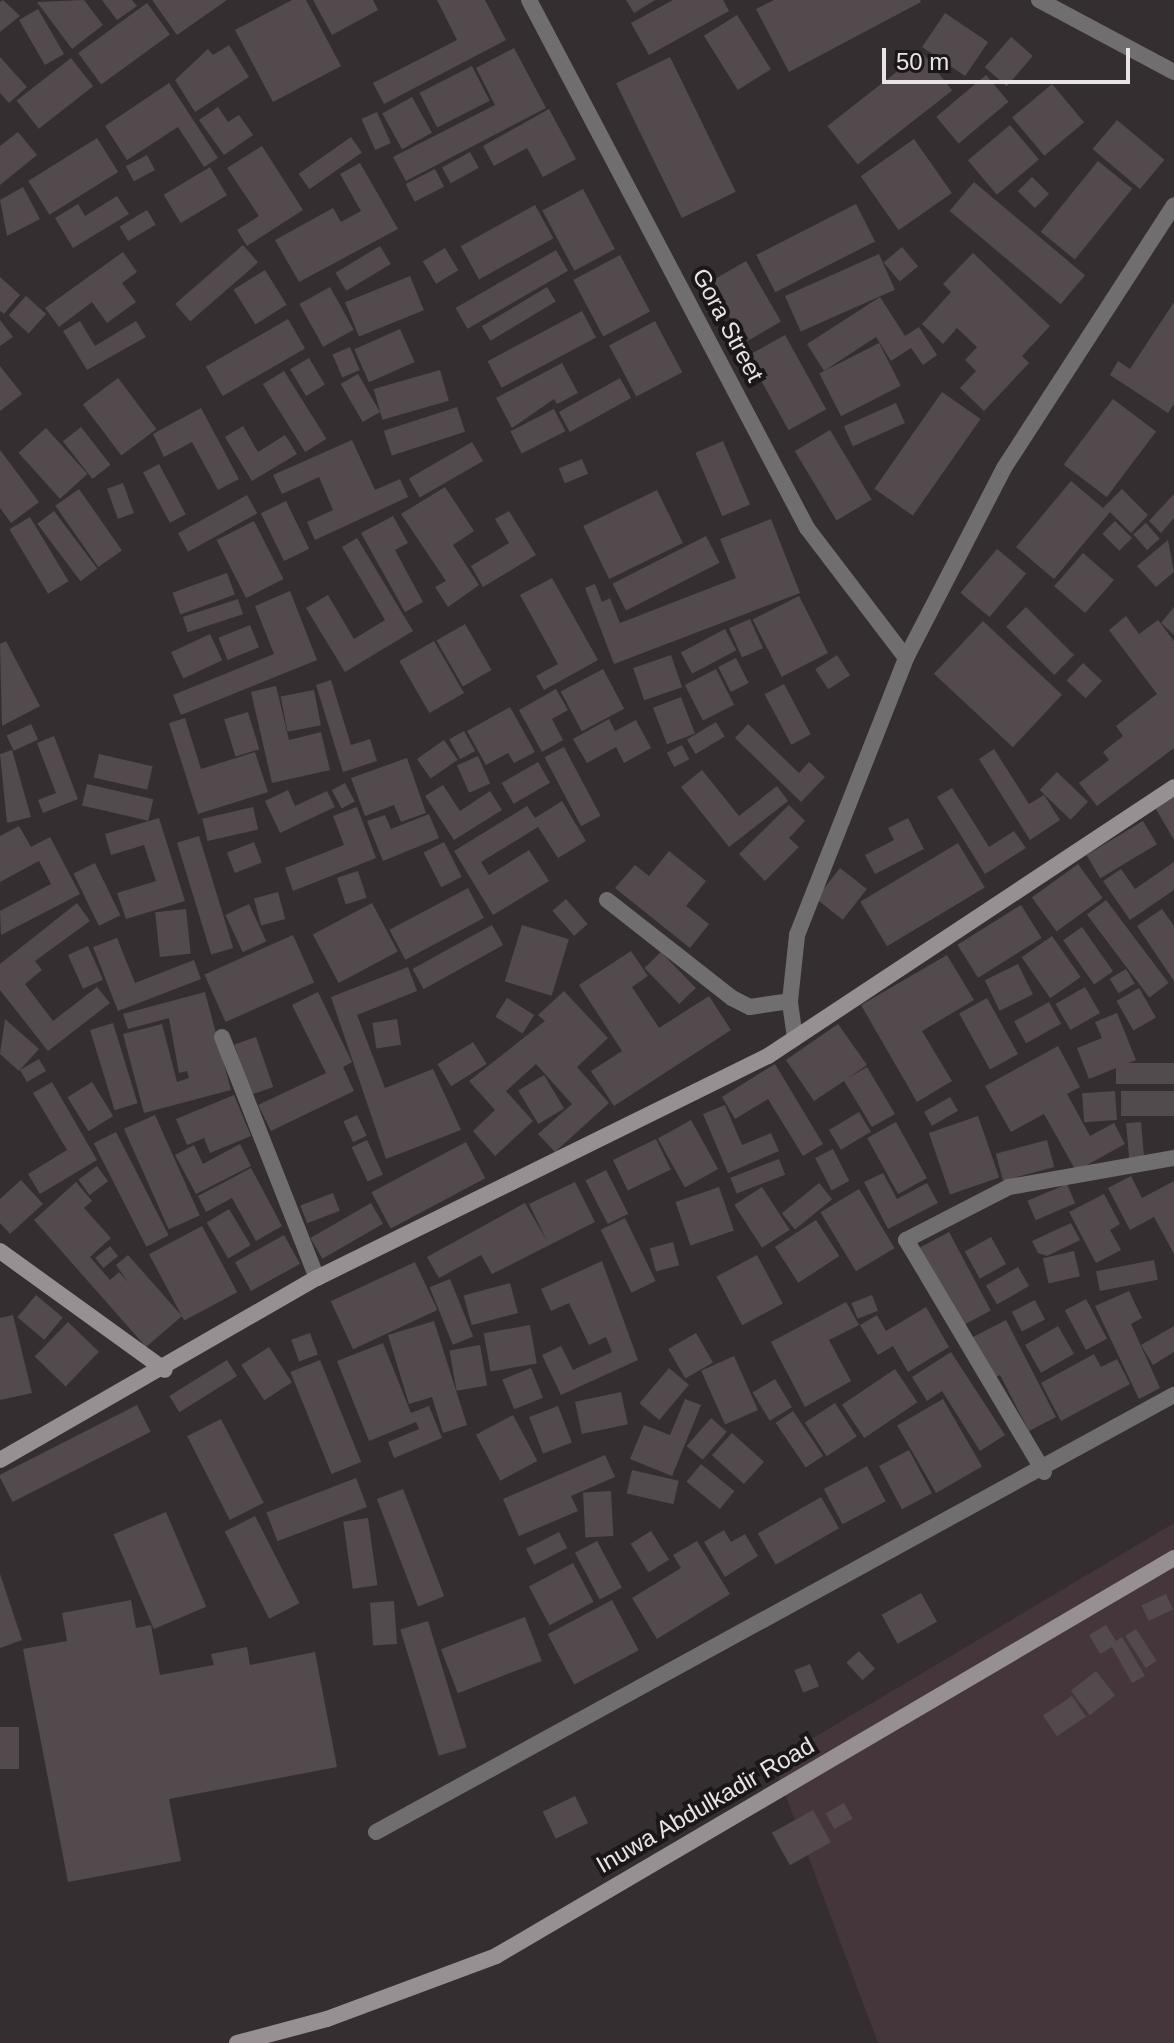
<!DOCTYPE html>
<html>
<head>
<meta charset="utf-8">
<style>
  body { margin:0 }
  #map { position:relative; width:1174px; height:2043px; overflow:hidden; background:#352e31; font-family:Helvetica,sans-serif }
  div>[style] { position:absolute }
  .built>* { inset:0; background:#44363b }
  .building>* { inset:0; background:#524a4d; transform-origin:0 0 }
  .street>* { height:16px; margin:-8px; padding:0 8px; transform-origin:8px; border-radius:8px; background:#716e6f }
  .secondary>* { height:16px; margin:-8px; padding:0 8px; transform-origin:8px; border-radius:8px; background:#969092 }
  span { translate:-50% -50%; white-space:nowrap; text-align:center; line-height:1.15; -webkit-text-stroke:8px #1b1719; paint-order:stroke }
  .street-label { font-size:24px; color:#e8e4e5 }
  .scale { position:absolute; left:882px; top:48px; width:248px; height:36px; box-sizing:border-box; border:4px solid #e8e4e5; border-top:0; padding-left:10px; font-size:24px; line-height:28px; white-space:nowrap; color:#e8e4e5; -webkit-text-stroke:6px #1b1719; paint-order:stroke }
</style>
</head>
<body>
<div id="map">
  <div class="built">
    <div style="clip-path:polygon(1174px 1523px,1174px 2043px,878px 2043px,773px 1762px)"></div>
  </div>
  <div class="building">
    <div style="clip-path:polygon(3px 0,20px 16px,0 32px,0 2px)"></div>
    <div style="clip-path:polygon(84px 0,103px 25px,72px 49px,37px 2px)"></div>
    <div style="clip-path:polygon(102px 0,132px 0,137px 6px,117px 20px)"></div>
    <div style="clip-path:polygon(152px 0,227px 0,177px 35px)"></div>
    <div style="clip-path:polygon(292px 0,306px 0,341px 66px,273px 102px,235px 30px)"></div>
    <div style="clip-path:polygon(313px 0,373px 0,378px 10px,332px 35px)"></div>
    <div style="clip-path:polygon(437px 0,485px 0,506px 40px,384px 104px,373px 83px,457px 40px)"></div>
    <div style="clip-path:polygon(626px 0,655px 0,634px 13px)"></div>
    <div style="clip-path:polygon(673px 0,723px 0,729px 11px,649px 55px,631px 23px)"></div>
    <div style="clip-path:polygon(774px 0,920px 0,921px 2px,789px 72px,756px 9px)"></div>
    <div style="left:147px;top:3px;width:39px;height:85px;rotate:54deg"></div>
    <div style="left:38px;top:9px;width:52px;height:22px;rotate:60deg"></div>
    <div style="left:945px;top:13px;width:52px;height:41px;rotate:34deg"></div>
    <div style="left:737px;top:15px;width:64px;height:39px;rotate:58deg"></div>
    <div style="left:1011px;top:37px;width:29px;height:40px;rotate:41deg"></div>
    <div style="clip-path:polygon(229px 45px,249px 77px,195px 112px,175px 80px,208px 49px,213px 55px)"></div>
    <div style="clip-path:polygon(514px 48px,546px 108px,406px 181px,393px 157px,495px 105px,476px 68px)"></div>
    <div style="left:922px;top:52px;width:49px;height:120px;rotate:52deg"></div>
    <div style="clip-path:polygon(0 57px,27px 87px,9px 103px,0 93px)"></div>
    <div style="left:670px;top:57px;width:150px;height:60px;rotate:64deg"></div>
    <div style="left:71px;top:58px;width:36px;height:69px;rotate:52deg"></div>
    <div style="left:472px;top:66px;width:39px;height:59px;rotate:63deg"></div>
    <div style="left:986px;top:75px;width:35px;height:65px;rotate:50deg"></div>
    <div style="clip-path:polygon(169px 83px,218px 158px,204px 167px,178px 127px,127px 160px,105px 126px)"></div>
    <div style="left:1052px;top:84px;width:50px;height:52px;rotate:50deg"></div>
    <div style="left:412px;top:97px;width:41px;height:34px;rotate:61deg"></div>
    <div style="clip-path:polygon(218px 107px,228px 122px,239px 115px,253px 135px,224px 155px,199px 120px)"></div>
    <div style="clip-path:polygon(549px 109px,576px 159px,543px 177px,527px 148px,494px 166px,483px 146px)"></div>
    <div style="left:377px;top:112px;width:34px;height:17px;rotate:66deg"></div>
    <div style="left:1117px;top:120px;width:62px;height:38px;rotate:40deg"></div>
    <div style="left:1010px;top:125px;width:45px;height:55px;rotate:50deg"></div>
    <div style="clip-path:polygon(18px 132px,37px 155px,0 185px,0 146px)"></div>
    <div style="left:351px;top:137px;width:19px;height:64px;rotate:55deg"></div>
    <div style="left:97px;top:138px;width:40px;height:81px;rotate:58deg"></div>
    <div style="left:914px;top:139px;width:66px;height:65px;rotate:55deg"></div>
    <div style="clip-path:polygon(262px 146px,303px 210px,247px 246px,237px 230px,259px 216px,227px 168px)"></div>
    <div style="left:470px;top:152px;width:18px;height:32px;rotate:61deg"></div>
    <div style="left:147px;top:155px;width:17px;height:24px;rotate:62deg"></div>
    <div style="left:1098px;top:161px;width:44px;height:91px;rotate:39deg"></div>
    <div style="clip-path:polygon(360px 163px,398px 229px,299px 282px,275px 240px,333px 208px,341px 222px,361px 211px,340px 174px)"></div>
    <div style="left:210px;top:167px;width:33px;height:54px;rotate:59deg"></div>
    <div style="left:435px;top:169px;width:20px;height:33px;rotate:63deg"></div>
    <div style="left:1032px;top:177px;width:24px;height:20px;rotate:45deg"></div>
    <div style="left:974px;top:182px;width:145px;height:38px;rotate:40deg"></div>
    <div style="clip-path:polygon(23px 187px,40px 219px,7px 236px,0 200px)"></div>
    <div style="left:583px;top:189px;width:68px;height:46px;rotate:62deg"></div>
    <div style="clip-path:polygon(117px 196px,129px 214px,73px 248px,55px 218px,78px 204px,85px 216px)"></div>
    <div style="left:856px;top:204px;width:42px;height:112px;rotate:63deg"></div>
    <div style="left:535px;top:205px;width:38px;height:85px;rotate:61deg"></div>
    <div style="left:147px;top:210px;width:17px;height:32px;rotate:59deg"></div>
    <div style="left:243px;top:245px;width:23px;height:90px;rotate:49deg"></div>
    <div style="left:380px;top:246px;width:21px;height:52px;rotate:59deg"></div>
    <div style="left:902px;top:247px;width:25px;height:24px;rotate:50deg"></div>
    <div style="left:445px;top:248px;width:26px;height:26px;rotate:59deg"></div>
    <div style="left:556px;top:250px;width:24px;height:116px;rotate:60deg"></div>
    <div style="clip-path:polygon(123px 252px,137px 272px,122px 283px,136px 302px,107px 323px,92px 302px,59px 327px,45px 308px)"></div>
    <div style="clip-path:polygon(973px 253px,1050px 326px,1022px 356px,1029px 363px,984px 411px,960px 388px,976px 371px,965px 360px,977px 347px,957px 328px,943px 344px,922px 324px,951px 292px,943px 284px)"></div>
    <div style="left:879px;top:254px;width:39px;height:103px;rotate:66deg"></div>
    <div style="left:620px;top:255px;width:64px;height:53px;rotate:62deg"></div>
    <div style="left:746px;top:261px;width:70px;height:42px;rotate:60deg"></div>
    <div style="left:265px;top:270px;width:41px;height:37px;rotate:58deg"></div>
    <div style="left:410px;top:276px;width:37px;height:70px;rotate:68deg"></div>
    <div style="clip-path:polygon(0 277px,20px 295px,4px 314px,0 311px)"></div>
    <div style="left:330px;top:287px;width:49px;height:35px;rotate:61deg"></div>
    <div style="left:547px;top:287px;width:17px;height:76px;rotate:59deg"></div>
    <div style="left:26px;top:296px;width:27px;height:26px;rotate:42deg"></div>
    <div style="clip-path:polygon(880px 297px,905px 336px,919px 327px,937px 355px,923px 365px,911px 348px,891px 361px,876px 337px,824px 371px,807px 344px)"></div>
    <div style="clip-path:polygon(1174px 302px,1174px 404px,1168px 413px,1110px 375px,1118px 361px,1130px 369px)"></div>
    <div style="left:582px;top:311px;width:30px;height:107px;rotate:62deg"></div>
    <div style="left:288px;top:319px;width:34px;height:95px;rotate:60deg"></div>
    <div style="clip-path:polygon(0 320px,13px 337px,0 346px)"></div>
    <div style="clip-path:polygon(80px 321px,95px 346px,136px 321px,146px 337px,87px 370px,63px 331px)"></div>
    <div style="left:655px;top:321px;width:58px;height:52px;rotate:62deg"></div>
    <div style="left:400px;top:329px;width:36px;height:50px;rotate:66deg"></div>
    <div style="left:785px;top:335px;width:85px;height:43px;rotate:61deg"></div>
    <div style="left:879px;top:343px;width:48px;height:67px;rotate:63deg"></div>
    <div style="left:350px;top:347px;width:25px;height:19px;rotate:67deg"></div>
    <div style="left:309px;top:358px;width:31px;height:22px;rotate:59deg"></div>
    <div style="clip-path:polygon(562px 363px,578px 393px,557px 404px,554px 399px,512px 428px,496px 398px)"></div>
    <div style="clip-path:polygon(0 366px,22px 394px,0 411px)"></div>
    <div style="left:440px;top:370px;width:32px;height:69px;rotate:74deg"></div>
    <div style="left:284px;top:371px;width:80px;height:25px;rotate:58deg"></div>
    <div style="left:358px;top:374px;width:44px;height:20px;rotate:60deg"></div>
    <div style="left:118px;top:378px;width:64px;height:44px;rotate:53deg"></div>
    <div style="left:620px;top:378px;width:23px;height:70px;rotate:61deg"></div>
    <div style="left:942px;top:392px;width:47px;height:118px;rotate:35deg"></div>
    <div style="left:1113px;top:399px;width:54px;height:82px;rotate:37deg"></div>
    <div style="left:896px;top:403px;width:22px;height:57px;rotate:66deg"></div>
    <div style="left:457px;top:407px;width:26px;height:77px;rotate:72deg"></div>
    <div style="clip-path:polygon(201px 408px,239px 479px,218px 490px,192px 442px,164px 457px,153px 434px)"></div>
    <div style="left:554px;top:409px;width:25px;height:49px;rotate:63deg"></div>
    <div style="clip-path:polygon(243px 426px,258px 452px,285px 435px,297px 454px,252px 481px,225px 437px)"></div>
    <div style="left:81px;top:427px;width:48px;height:23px;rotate:52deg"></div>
    <div style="left:46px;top:428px;width:62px;height:37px;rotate:48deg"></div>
    <div style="left:830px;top:430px;width:81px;height:41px;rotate:59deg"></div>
    <div style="clip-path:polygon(352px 440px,375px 490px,400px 479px,408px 497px,315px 540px,307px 522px,333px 510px,319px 477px,282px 494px,273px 475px)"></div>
    <div style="left:723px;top:441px;width:69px;height:30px;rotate:67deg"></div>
    <div style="left:472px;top:442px;width:22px;height:73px;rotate:60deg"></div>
    <div style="clip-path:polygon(0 450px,39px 502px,11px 523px,0 508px)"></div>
    <div style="left:582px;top:459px;width:16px;height:25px;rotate:68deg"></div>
    <div style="left:159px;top:464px;width:57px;height:18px;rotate:62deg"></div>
    <div style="clip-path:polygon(1071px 481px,1103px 508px,1122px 489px,1148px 515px,1131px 533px,1110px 512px,1054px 579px,1016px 547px)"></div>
    <div style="left:123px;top:483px;width:32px;height:17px;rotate:70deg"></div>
    <div style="clip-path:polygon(445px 487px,474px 531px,453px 545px,479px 585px,448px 607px,435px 587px,446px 581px,401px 514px)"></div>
    <div style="left:79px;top:489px;width:75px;height:29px;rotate:55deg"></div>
    <div style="left:657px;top:490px;width:59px;height:82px;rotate:64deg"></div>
    <div style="clip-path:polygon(1174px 494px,1174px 518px,1161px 533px,1149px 521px)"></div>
    <div style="left:247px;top:495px;width:21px;height:79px;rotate:61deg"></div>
    <div style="left:286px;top:501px;width:53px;height:28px;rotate:64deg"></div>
    <div style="left:54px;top:511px;width:72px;height:21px;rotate:53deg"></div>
    <div style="clip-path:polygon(509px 511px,536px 555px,483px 587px,471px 566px,509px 543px,495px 519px)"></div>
    <div style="clip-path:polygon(393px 516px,408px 543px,395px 550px,423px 602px,405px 612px,361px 533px)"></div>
    <div style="left:30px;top:517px;width:75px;height:24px;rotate:59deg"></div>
    <div style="clip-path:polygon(771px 519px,800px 593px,614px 664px,585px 588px,595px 584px,602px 602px,610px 598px,620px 623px,736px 578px,720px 539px)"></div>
    <div style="left:254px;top:521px;width:65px;height:42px;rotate:63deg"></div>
    <div style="left:1115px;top:521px;width:24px;height:18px;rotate:45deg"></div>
    <div style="left:1146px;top:523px;width:21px;height:17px;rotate:49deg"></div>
    <div style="left:706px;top:536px;width:30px;height:105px;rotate:63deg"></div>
    <div style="clip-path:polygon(357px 538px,413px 631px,345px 672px,306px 608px,328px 595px,354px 639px,385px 620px,342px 547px)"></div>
    <div style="clip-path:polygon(1168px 540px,1174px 572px,1156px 587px,1137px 566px)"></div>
    <div style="left:997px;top:549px;width:38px;height:57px;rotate:40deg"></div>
    <div style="left:1083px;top:553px;width:41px;height:44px;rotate:41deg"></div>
    <div style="left:227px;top:573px;width:23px;height:58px;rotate:70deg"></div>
    <div style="clip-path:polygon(552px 578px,598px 660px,544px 690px,536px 676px,558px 664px,520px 595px)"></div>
    <div style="clip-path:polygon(290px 591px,317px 660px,181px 715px,173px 695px,274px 654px,255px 606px)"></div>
    <div style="left:799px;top:596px;width:64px;height:52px;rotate:63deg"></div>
    <div style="left:238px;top:599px;width:16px;height:58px;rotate:72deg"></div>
    <div style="left:1026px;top:607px;width:68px;height:28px;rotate:45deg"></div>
    <div style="clip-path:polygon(1174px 607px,1174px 635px,1161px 623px)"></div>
    <div style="clip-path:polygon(1126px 616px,1139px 634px,1158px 620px,1174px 641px,1174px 748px,1097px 806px,1079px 783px,1109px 760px,1103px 752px,1123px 736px,1116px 726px,1157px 694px,1109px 630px)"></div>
    <div style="left:750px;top:619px;width:32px;height:23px;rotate:66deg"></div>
    <div style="left:983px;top:621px;width:108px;height:72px;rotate:43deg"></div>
    <div style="left:465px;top:624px;width:53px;height:33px;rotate:60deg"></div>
    <div style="left:250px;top:625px;width:24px;height:34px;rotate:68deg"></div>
    <div style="left:725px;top:629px;width:24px;height:50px;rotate:62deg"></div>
    <div style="left:210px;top:634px;width:29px;height:43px;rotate:65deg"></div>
    <div style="clip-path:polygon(6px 641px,40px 706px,2px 726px,0 644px)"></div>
    <div style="left:434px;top:641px;width:60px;height:40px;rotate:60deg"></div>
    <div style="left:671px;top:655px;width:34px;height:40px;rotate:71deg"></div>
    <div style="left:837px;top:655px;width:24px;height:26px;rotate:57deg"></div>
    <div style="left:736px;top:658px;width:28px;height:20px;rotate:63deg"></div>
    <div style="left:1083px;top:663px;width:26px;height:24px;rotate:43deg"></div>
    <div style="left:603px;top:669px;width:45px;height:48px;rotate:62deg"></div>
    <div style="left:716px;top:669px;width:40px;height:35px;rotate:63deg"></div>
    <div style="clip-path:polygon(331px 680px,351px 745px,370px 739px,377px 761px,343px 772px,316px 685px)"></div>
    <div style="left:784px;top:684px;width:57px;height:22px;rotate:62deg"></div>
    <div style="clip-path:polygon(276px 686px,289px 740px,321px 732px,330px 770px,272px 783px,251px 692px)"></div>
    <div style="clip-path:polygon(556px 689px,568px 710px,552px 719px,563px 740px,542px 752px,519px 710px)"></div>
    <div style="left:314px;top:690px;width:36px;height:34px;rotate:79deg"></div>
    <div style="left:681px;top:697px;width:39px;height:30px;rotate:69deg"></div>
    <div style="clip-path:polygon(510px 707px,535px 752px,514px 763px,508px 753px,486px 765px,467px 731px)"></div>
    <div style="left:248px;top:712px;width:39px;height:25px;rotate:73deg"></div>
    <div style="clip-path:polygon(185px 718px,201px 769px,255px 752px,268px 792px,198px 814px,169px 723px)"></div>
    <div style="clip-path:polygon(609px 719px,615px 731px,636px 720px,651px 748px,624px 763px,616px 747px,587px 763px,573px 739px)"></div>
    <div style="left:716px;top:722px;width:17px;height:34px;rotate:59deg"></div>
    <div style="left:31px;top:724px;width:17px;height:27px;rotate:65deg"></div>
    <div style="clip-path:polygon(748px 724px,799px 773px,809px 762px,825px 777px,801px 802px,735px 738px)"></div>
    <div style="left:464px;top:731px;width:23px;height:17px;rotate:61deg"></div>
    <div style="clip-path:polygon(54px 736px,78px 799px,43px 813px,38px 800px,56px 793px,37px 743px)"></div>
    <div style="left:444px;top:740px;width:24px;height:33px;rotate:55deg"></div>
    <div style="left:682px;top:745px;width:16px;height:17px;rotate:63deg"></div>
    <div style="left:564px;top:747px;width:78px;height:22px;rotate:62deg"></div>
    <div style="clip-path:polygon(994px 749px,1029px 804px,1044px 795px,1060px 820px,1030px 840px,979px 759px)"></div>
    <div style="clip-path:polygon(12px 750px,31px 817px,7px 823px,0 754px)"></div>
    <div style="left:99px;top:754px;width:55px;height:24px;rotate:13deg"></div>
    <div style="left:478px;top:756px;width:30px;height:23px;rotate:66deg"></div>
    <div style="clip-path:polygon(407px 758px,426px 813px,401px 822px,394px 805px,365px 816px,351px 778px)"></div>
    <div style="left:538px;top:762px;width:24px;height:42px;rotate:60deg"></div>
    <div style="clip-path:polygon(702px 770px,739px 816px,777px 786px,788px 801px,729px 847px,681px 787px)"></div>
    <div style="left:1057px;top:772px;width:43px;height:25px;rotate:44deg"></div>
    <div style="left:345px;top:783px;width:21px;height:15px;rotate:62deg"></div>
    <div style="left:87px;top:784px;width:68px;height:22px;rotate:13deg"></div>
    <div style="clip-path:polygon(443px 785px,460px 811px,490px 791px,502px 810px,454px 840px,425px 796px)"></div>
    <div style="clip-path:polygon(952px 788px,989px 847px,1014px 831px,1026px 848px,985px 874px,937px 797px)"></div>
    <div style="clip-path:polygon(288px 790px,295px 806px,327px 791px,335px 807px,280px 833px,265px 801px)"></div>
    <div style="clip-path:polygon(1174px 792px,1174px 840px,1153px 804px)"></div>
    <div style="clip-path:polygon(562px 801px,586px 841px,558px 858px,538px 827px,481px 862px,489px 875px,529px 850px,549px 881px,493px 915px,454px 851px,527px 806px,535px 818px)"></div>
    <div style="clip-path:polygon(789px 805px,805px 821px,789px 838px,799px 847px,765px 881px,739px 854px)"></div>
    <div style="left:253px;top:807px;width:23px;height:52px;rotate:77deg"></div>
    <div style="clip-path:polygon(357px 807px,376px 858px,293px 891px,285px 868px,344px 845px,333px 816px)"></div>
    <div style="clip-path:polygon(429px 814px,439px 838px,383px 861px,367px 821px,385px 815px,391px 829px)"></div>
    <div style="clip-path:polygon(159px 818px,185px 901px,126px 919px,117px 893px,156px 881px,144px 845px,111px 855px,105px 834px)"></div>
    <div style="clip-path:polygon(908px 818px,924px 849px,875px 874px,865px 855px,894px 840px,888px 828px)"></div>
    <div style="left:1143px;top:821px;width:27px;height:66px;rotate:59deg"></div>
    <div style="clip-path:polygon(19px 826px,31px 847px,50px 837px,80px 894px,1px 935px,0 911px,51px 884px,39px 861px,0 882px,0 836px)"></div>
    <div style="left:199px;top:836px;width:117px;height:23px;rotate:73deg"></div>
    <div style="left:254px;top:842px;width:22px;height:29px;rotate:69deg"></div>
    <div style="left:444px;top:842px;width:39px;height:23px;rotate:63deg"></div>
    <div style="left:958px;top:843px;width:52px;height:114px;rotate:59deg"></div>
    <div style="clip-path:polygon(669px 851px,706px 881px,686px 906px,709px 924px,690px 948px,615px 888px,635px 865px,649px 876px)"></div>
    <div style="clip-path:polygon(1174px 862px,1174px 890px,1130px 920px,1103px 881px,1121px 869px,1135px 889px)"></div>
    <div style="left:95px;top:863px;width:58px;height:24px;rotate:64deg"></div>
    <div style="left:1078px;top:864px;width:42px;height:57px;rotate:54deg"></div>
    <div style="left:840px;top:868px;width:34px;height:39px;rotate:38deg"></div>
    <div style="left:358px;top:871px;width:28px;height:22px;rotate:72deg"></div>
    <div style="left:468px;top:888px;width:34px;height:89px;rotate:62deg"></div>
    <div style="left:278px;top:892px;width:28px;height:25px;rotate:75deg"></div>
    <div style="left:566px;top:899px;width:33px;height:18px;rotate:49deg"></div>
    <div style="left:1106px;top:900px;width:104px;height:24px;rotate:53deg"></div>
    <div style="clip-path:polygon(77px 903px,90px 921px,35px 961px,42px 970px,25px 984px,53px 1021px,97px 987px,110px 1003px,48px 1051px,0 990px,0 964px)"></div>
    <div style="left:372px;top:903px;width:55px;height:67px;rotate:62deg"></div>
    <div style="left:249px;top:904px;width:41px;height:26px;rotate:65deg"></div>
    <div style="left:1021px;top:905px;width:39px;height:75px;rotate:58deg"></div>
    <div style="left:186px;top:909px;width:45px;height:31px;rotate:84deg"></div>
    <div style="clip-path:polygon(1162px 909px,1174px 926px,1174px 981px,1137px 926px)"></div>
    <div style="left:492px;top:925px;width:23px;height:91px;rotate:61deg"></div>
    <div style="left:522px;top:925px;width:49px;height:59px;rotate:17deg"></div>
    <div style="left:1082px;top:927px;width:54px;height:23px;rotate:55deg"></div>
    <div style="left:293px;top:935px;width:52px;height:97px;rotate:66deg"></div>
    <div style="left:1052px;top:936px;width:50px;height:37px;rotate:55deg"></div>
    <div style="clip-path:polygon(117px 938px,135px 983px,194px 960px,201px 979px,118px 1011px,93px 947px)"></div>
    <div style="left:88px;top:946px;width:37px;height:22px;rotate:66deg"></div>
    <div style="clip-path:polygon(631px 951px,648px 976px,632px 987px,659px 1028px,709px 996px,731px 1030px,614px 1106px,591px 1071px,622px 1051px,579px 985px)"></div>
    <div style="left:661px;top:952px;width:50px;height:23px;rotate:46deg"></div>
    <div style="clip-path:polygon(947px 955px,974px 1000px,922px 1031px,952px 1081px,917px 1102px,861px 1005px)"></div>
    <div style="left:1018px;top:964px;width:34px;height:37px;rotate:64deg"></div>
    <div style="clip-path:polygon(408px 967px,417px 991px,357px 1015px,385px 1088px,433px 1069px,461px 1130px,386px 1159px,331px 997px)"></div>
    <div style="left:1126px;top:969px;width:17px;height:19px;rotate:59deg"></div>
    <div style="left:1085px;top:987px;width:30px;height:34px;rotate:60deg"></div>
    <div style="left:1139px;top:988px;width:34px;height:26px;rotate:60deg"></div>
    <div style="clip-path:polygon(564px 991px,608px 1038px,577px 1067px,609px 1103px,555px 1152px,538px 1134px,572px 1104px,536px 1064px,506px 1091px,533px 1121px,495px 1156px,473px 1131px,495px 1110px,469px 1081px,545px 1021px,538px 1015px)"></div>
    <div style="clip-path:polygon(205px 992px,231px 1090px,144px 1113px,123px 1034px,162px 1024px,177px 1082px,189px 1078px,187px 1071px,179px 1073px,169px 1018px,128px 1029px,123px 1014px)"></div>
    <div style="clip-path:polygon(318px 992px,352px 1062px,343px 1067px,354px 1091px,271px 1131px,258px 1105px,326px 1073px,292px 1005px)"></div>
    <div style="left:507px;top:998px;width:32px;height:22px;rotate:32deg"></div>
    <div style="left:987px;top:998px;width:64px;height:32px;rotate:61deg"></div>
    <div style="left:1049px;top:1002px;width:25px;height:40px;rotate:61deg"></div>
    <div style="clip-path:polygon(1117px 1013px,1136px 1060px,1089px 1079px,1077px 1048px,1102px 1038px,1095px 1022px)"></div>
    <div style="clip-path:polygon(5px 1019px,39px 1049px,19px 1071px,0 1054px)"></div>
    <div style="left:397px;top:1019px;width:26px;height:25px;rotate:81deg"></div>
    <div style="left:113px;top:1023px;width:84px;height:24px;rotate:73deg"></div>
    <div style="clip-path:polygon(838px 1024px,867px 1065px,848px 1078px,867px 1067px,895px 1114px,872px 1127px,844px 1081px,814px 1101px,786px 1060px)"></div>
    <div style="left:256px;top:1037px;width:53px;height:23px;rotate:71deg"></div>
    <div style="left:473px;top:1042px;width:26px;height:42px;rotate:58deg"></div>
    <div style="clip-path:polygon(1058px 1046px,1080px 1087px,1067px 1094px,1090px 1136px,1114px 1123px,1125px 1144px,1076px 1171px,1044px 1114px,1011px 1132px,985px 1086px)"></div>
    <div style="left:39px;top:1059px;width:14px;height:22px;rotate:60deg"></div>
    <div style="left:1174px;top:1063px;width:21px;height:58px;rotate:90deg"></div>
    <div style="clip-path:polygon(775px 1064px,823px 1144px,803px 1156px,768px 1099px,735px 1119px,722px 1097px)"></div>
    <div style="left:544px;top:1075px;width:39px;height:30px;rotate:59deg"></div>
    <div style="clip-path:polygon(52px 1082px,97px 1160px,40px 1194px,28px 1174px,67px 1150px,33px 1093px)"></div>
    <div style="left:92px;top:1082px;width:40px;height:29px;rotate:58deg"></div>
    <div style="left:1115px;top:1091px;width:29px;height:33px;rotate:86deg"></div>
    <div style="left:1174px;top:1091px;width:25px;height:53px;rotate:90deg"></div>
    <div style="clip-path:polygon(234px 1095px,251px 1136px,210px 1153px,204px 1138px,187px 1145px,176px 1119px)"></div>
    <div style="left:950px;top:1097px;width:16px;height:30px;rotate:60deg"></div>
    <div style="clip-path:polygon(725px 1105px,742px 1145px,771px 1133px,779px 1151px,728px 1173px,703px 1114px)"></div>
    <div style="left:859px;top:1112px;width:23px;height:35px;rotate:59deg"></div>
    <div style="left:155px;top:1115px;width:110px;height:34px;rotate:66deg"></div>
    <div style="left:357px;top:1115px;width:23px;height:15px;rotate:65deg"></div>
    <div style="left:978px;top:1116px;width:65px;height:52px;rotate:71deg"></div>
    <div style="left:691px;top:1120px;width:56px;height:38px;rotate:61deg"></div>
    <div style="left:896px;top:1122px;width:64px;height:33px;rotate:61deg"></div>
    <div style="left:1141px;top:1122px;width:35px;height:15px;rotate:85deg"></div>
    <div style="left:116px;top:1132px;width:116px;height:25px;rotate:63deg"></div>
    <div style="left:656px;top:1139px;width:34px;height:48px;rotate:64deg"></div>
    <div style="left:367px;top:1140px;width:38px;height:17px;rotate:65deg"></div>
    <div style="left:1047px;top:1140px;width:28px;height:53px;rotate:75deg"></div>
    <div style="left:466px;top:1142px;width:41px;height:107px;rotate:62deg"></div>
    <div style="clip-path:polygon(240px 1144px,251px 1166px,196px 1194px,175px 1155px,194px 1145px,203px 1164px)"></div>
    <div style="left:833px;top:1149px;width:36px;height:20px;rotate:63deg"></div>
    <div style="left:779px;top:1159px;width:17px;height:52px;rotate:69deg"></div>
    <div style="left:97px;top:1166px;width:19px;height:23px;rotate:54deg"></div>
    <div style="clip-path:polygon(251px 1168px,282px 1226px,256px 1241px,232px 1198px,206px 1212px,198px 1196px)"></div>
    <div style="left:606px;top:1170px;width:49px;height:23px;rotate:63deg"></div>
    <div style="clip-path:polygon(883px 1173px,897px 1199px,927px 1183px,938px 1203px,888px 1229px,864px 1182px)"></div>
    <div style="clip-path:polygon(1131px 1176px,1142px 1198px,1174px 1181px,1174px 1254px,1154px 1217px,1130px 1230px,1108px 1188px)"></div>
    <div style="clip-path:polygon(21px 1180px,43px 1204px,10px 1234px,0 1223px,0 1199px)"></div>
    <div style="clip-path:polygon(76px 1182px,92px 1201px,84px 1208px,111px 1238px,90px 1257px,110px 1280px,119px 1272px,128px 1282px,116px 1265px,128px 1255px,182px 1316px,146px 1347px,34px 1220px)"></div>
    <div style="clip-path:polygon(575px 1182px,595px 1222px,492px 1274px,481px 1255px,439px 1278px,427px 1257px,525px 1203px,547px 1241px,529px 1204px)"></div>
    <div style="left:819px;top:1183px;width:21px;height:48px;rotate:51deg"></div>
    <div style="left:1067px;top:1184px;width:21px;height:43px;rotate:67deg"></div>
    <div style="left:719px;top:1187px;width:46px;height:46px;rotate:71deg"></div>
    <div style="left:762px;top:1187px;width:51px;height:33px;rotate:57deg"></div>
    <div style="left:859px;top:1189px;width:69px;height:45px;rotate:59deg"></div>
    <div style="left:333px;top:1193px;width:19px;height:35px;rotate:69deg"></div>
    <div style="clip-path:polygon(1104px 1194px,1120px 1224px,1110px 1230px,1121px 1250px,1096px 1263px,1069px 1212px)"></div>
    <div style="left:371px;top:1203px;width:24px;height:70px;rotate:60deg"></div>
    <div style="left:229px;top:1209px;width:42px;height:26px;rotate:59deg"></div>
    <div style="left:625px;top:1218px;width:70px;height:27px;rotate:64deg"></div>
    <div style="left:816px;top:1220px;width:43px;height:49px;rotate:57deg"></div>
    <div style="clip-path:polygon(1071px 1223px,1080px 1240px,1047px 1256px,1038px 1253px,1032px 1241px)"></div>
    <div style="left:202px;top:1226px;width:75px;height:60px;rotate:62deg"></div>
    <div style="left:949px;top:1232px;width:89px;height:36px;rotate:62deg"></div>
    <div style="left:284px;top:1235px;width:33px;height:56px;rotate:61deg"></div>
    <div style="left:991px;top:1237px;width:31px;height:30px;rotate:61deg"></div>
    <div style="left:673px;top:1242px;width:24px;height:24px;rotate:75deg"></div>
    <div style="left:110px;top:1246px;width:13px;height:19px;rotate:51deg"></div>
    <div style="left:1074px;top:1251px;width:26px;height:32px;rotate:77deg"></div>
    <div style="left:757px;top:1255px;width:55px;height:46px;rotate:62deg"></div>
    <div style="left:1154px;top:1260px;width:20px;height:59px;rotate:79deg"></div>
    <div style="clip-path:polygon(602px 1261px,638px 1360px,561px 1395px,542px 1355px,561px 1346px,573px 1370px,612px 1352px,606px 1337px,589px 1345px,569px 1303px,551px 1311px,541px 1289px)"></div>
    <div style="left:415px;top:1262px;width:53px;height:93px;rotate:65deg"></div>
    <div style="left:1018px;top:1267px;width:22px;height:37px;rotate:60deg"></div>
    <div style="left:450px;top:1279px;width:62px;height:22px;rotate:68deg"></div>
    <div style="left:510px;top:1283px;width:31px;height:48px;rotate:75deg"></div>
    <div style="clip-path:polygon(1129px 1291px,1142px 1318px,1131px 1324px,1160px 1388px,1139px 1399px,1095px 1306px)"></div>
    <div style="left:36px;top:1295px;width:35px;height:29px;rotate:40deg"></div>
    <div style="left:872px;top:1295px;width:17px;height:22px;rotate:69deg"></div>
    <div style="left:1086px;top:1299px;width:45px;height:24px;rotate:62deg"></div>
    <div style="left:1035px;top:1300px;width:22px;height:26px;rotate:63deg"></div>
    <div style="clip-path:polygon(846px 1302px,859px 1325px,829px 1340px,851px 1381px,805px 1407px,771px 1342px)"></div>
    <div style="clip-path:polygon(926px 1307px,949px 1347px,908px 1372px,893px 1346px,878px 1355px,860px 1325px,877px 1315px,886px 1331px)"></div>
    <div style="clip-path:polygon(13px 1315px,32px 1393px,0 1400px,0 1318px)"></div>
    <div style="clip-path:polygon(1006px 1320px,1056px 1417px,1029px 1431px,1000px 1375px,990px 1380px,969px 1339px)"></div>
    <div style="clip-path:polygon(434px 1321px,467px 1425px,443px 1433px,432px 1397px,409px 1404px,388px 1335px)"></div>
    <div style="left:68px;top:1322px;width:43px;height:48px;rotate:44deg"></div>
    <div style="left:530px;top:1325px;width:39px;height:47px;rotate:80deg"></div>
    <div style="left:1058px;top:1326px;width:32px;height:38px;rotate:60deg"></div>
    <div style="clip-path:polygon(1174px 1326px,1174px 1352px,1153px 1365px,1141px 1345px)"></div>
    <div style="left:310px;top:1333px;width:23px;height:20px;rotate:70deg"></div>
    <div style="left:696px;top:1333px;width:34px;height:32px;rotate:60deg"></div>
    <div style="clip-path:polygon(383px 1343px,411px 1413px,429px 1406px,442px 1438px,394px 1458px,388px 1442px,419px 1429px,416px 1422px,369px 1441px,337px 1361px)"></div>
    <div style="left:480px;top:1345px;width:41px;height:31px;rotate:80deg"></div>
    <div style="left:269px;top:1347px;width:42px;height:33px;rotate:57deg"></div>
    <div style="clip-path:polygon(951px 1352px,1005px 1435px,980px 1451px,942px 1391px,927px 1401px,912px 1377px)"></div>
    <div style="clip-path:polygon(1094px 1354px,1101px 1367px,1117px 1359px,1130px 1384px,1061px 1421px,1041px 1383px)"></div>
    <div style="left:734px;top:1356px;width:59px;height:36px;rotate:66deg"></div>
    <div style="left:227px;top:1360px;width:19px;height:68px;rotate:58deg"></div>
    <div style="left:320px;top:1360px;width:110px;height:32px;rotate:68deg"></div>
    <div style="left:531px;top:1368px;width:32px;height:31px;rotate:68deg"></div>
    <div style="left:669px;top:1368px;width:26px;height:46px;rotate:40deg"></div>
    <div style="left:895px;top:1369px;width:40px;height:64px;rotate:56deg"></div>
    <div style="left:775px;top:1379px;width:33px;height:26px;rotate:59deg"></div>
    <div style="left:621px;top:1392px;width:33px;height:47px;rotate:78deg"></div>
    <div style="clip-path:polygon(685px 1399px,701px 1405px,672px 1476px,630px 1459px,644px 1425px,670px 1435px)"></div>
    <div style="left:943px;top:1399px;width:78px;height:53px;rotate:60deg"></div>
    <div style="left:835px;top:1403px;width:40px;height:36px;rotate:57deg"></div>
    <div style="left:137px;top:1405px;width:30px;height:155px;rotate:63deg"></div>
    <div style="left:558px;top:1406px;width:39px;height:31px;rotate:69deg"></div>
    <div style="left:793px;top:1411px;width:54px;height:21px;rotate:56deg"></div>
    <div style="left:513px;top:1415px;width:52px;height:42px;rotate:62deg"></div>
    <div style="left:711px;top:1418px;width:21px;height:37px;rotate:41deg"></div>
    <div style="left:221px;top:1419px;width:94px;height:38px;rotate:63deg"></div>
    <div style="left:732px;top:1433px;width:43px;height:30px;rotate:42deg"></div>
    <div style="left:909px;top:1450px;width:49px;height:34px;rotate:62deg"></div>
    <div style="clip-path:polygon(605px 1455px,615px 1477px,571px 1496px,578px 1511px,519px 1536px,503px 1499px)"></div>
    <div style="left:701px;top:1464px;width:43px;height:23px;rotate:39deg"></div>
    <div style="left:867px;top:1466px;width:40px;height:49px;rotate:62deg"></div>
    <div style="left:632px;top:1470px;width:48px;height:24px;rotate:13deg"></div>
    <div style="left:356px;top:1478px;width:31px;height:96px;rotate:69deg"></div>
    <div style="left:403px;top:1489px;width:115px;height:28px;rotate:69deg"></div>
    <div style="left:611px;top:1491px;width:45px;height:28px;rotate:87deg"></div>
    <div style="left:821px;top:1497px;width:36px;height:73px;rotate:60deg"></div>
    <div style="left:166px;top:1512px;width:103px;height:57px;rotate:67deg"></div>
    <div style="left:255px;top:1516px;width:98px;height:34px;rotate:63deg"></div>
    <div style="left:368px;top:1518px;width:68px;height:25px;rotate:82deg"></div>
    <div style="clip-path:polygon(724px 1530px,731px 1542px,745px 1534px,758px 1556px,725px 1577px,704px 1542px)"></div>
    <div style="left:651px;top:1531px;width:34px;height:24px;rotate:58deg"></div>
    <div style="left:559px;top:1532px;width:18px;height:37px;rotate:63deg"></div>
    <div style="left:597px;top:1541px;width:53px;height:25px;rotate:62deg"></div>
    <div style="clip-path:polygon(697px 1541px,730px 1594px,657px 1639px,632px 1598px,681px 1568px,673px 1555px)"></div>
    <div style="left:573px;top:1563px;width:44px;height:50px;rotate:62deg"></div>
    <div style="clip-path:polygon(0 1574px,22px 1640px,0 1648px)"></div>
    <div style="left:921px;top:1593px;width:33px;height:45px;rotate:61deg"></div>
    <div style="left:1166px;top:1594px;width:17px;height:27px;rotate:65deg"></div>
    <div style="clip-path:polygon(131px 1600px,136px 1628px,151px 1625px,160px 1675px,214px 1665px,211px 1654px,247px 1647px,250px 1665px,315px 1652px,337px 1767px,169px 1799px,181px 1861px,68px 1882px,23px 1649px,67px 1641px,62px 1613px)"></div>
    <div style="left:612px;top:1600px;width:57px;height:73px;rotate:62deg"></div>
    <div style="left:394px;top:1601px;width:43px;height:24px;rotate:86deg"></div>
    <div style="left:525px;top:1617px;width:47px;height:90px;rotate:69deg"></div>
    <div style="left:428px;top:1621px;width:132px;height:29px;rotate:73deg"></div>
    <div style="clip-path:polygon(1106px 1625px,1116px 1641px,1122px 1637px,1145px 1676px,1132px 1683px,1112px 1647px,1100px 1654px,1089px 1635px)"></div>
    <div style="left:1136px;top:1629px;width:38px;height:13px;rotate:57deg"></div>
    <div style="left:859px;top:1651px;width:24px;height:17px;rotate:48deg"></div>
    <div style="left:810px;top:1664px;width:24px;height:17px;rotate:68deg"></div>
    <div style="left:1096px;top:1671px;width:31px;height:32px;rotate:52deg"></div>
    <div style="left:1072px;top:1696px;width:25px;height:35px;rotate:56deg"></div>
    <div style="left:0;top:1727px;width:19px;height:42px"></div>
    <div style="left:575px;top:1796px;width:30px;height:36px;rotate:64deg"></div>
    <div style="left:844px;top:1803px;width:18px;height:21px;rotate:61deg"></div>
    <div style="left:813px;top:1810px;width:37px;height:47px;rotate:61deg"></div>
  </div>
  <div class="street">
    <div style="left:529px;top:0;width:597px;rotate:62.23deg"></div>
    <div style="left:807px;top:528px;width:163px;rotate:52.7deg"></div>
    <div style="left:1039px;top:0;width:153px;rotate:28.1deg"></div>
    <div style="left:607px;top:900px;width:159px;rotate:38.1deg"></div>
    <div style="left:732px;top:998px;width:20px;rotate:27deg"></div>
    <div style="left:750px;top:1007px;width:40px;rotate:-8.5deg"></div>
    <div style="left:222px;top:1037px;width:259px;rotate:68.5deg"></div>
    <div style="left:795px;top:1038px;width:37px;rotate:-98deg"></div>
    <div style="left:790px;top:1001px;width:66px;rotate:-83.9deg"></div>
    <div style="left:797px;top:935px;width:298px;rotate:-68.5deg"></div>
    <div style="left:906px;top:658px;width:214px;rotate:-62.7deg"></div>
    <div style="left:1004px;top:468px;width:313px;rotate:-57.1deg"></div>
    <div style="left:1044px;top:1472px;width:270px;rotate:-120.7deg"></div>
    <div style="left:906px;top:1240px;width:116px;rotate:-27.2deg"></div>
    <div style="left:1009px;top:1187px;width:168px;rotate:-10deg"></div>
    <div style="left:376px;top:1832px;width:910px;rotate:-28.71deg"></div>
  </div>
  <div class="secondary">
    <div style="left:0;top:1251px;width:203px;rotate:35.8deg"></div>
    <div style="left:0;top:1460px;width:366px;rotate:-29.9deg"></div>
    <div style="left:317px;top:1278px;width:503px;rotate:-26.21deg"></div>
    <div style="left:768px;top:1056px;width:487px;rotate:-33.5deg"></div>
    <div style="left:237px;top:2043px;width:93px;rotate:-14.9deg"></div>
    <div style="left:327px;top:2019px;width:180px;rotate:-20.4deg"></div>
    <div style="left:496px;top:1956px;width:786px;rotate:-30.41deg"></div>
  </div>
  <div class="street-label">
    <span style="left:728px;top:325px;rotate:62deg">Gora Street</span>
    <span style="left:705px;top:1805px;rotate:-30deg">Inuwa Abdulkadir Road</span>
  </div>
  <div class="scale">50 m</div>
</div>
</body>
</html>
